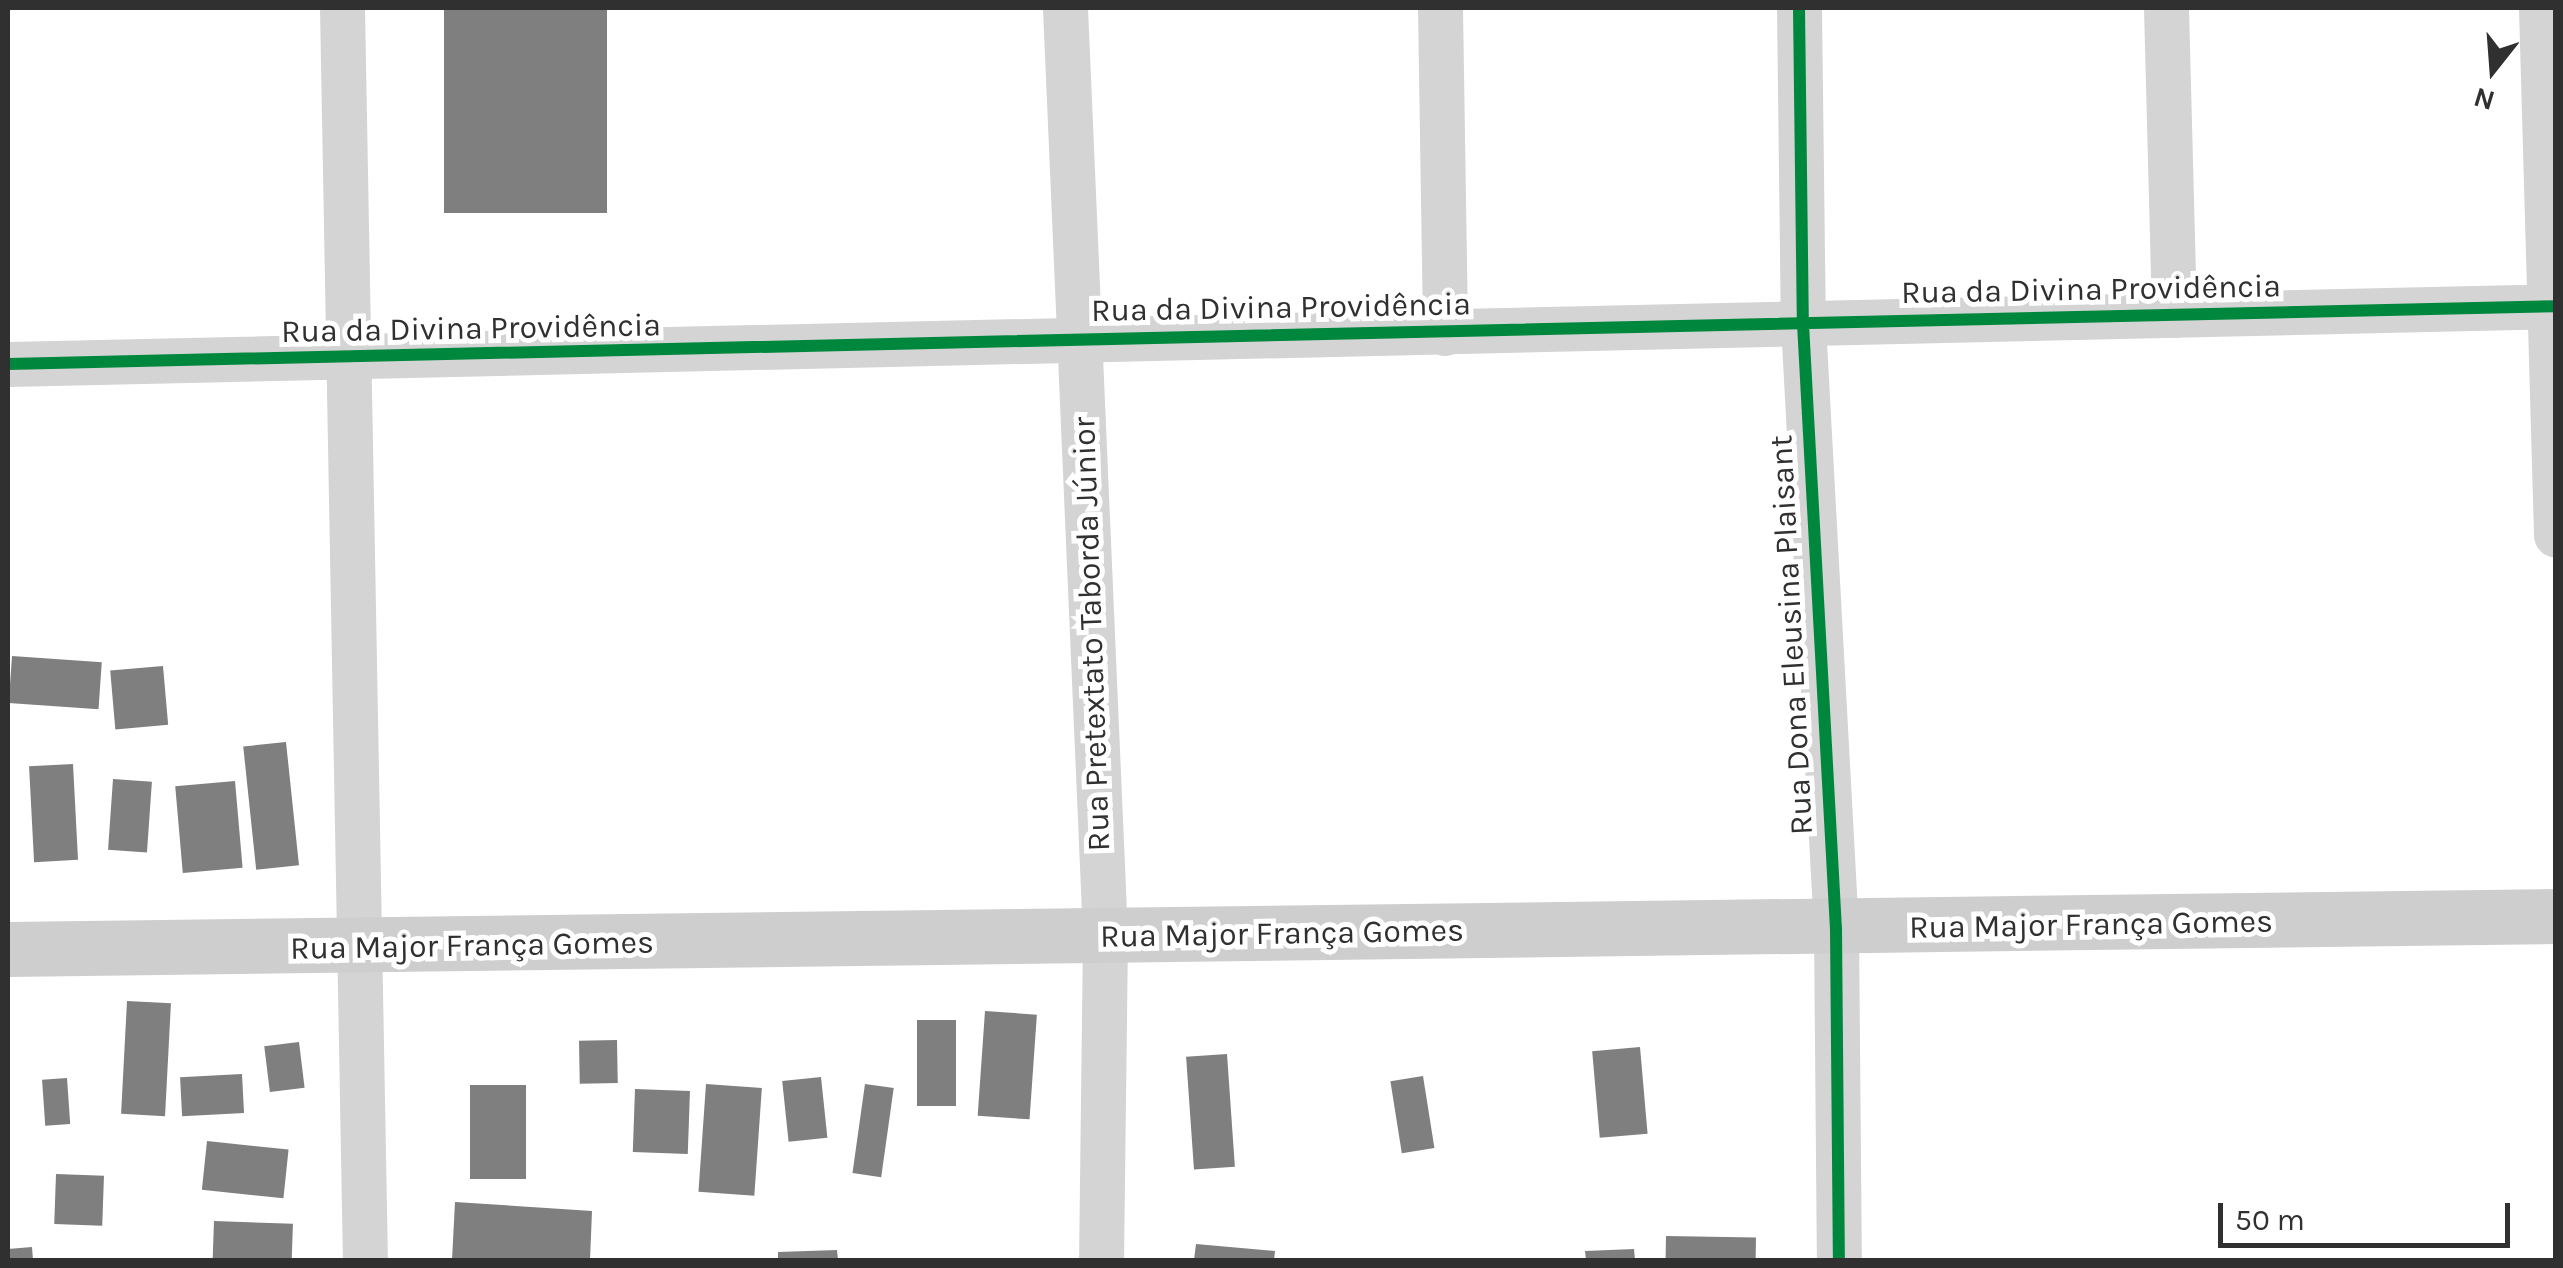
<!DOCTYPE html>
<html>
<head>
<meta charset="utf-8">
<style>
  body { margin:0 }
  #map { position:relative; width:2563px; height:1268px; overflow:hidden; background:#fff; font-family:Karla,sans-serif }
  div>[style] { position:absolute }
  .building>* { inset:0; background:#7f7f7f; transform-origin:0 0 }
  .minor>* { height:45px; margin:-22.5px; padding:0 22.5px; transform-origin:22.5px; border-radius:22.5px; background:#d4d4d4 }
  .secondary>* { height:55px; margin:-27.5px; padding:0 27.5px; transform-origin:27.5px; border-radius:27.5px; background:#cecece }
  .cycleway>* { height:12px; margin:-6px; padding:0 6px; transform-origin:6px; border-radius:6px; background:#00873e }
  span { translate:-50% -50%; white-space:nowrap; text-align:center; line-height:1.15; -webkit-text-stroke:10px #fff; paint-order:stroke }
  .street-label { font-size:32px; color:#303030 }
  .frame { position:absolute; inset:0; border:10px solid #303030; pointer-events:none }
  .north { position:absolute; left:2443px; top:20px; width:100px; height:100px; -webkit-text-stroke:8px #fff; paint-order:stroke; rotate:197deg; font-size:28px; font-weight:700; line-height:40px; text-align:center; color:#303030 }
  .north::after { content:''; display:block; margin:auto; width:35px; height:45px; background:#303030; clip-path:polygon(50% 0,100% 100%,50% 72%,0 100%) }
  .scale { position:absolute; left:2218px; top:1203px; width:292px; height:45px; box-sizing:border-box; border:5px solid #303030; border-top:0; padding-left:12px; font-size:30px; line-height:35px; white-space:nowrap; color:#303030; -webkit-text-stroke:8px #fff; paint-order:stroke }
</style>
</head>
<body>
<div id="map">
  <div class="building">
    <div style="left:444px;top:8px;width:163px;height:205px"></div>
    <div style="left:12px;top:656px;width:90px;height:47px;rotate:4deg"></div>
    <div style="left:163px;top:666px;width:59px;height:53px;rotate:85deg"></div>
    <div style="left:286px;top:742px;width:124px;height:43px;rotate:84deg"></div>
    <div style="left:73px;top:764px;width:96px;height:44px;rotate:87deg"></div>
    <div style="left:113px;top:779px;width:39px;height:71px;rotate:4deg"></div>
    <div style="left:235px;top:781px;width:87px;height:60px;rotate:85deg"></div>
    <div style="left:127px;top:1001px;width:44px;height:113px;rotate:3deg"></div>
    <div style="left:985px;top:1011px;width:52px;height:105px;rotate:4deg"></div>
    <div style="left:917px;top:1020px;width:39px;height:86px"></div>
    <div style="left:617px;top:1040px;width:43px;height:38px;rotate:89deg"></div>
    <div style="left:299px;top:1042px;width:46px;height:35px;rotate:83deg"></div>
    <div style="left:1640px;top:1047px;width:87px;height:48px;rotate:85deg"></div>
    <div style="left:1227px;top:1054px;width:113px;height:41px;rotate:86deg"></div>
    <div style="left:242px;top:1074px;width:39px;height:62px;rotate:87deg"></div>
    <div style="left:1423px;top:1076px;width:73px;height:33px;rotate:81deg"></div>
    <div style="left:821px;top:1077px;width:61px;height:39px;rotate:84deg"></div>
    <div style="left:67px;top:1078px;width:46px;height:25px;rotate:86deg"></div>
    <div style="left:706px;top:1084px;width:56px;height:108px;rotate:4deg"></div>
    <div style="left:865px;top:1084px;width:29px;height:90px;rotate:8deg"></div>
    <div style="left:470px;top:1085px;width:56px;height:94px"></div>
    <div style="left:635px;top:1089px;width:55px;height:63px;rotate:2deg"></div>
    <div style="left:207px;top:1141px;width:82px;height:49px;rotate:6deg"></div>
    <div style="left:56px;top:1174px;width:48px;height:50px;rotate:2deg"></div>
    <div style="clip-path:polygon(455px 1202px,592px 1211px,590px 1260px,452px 1260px)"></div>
    <div style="left:214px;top:1221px;width:79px;height:39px;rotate:2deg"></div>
    <div style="left:1666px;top:1236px;width:90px;height:24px;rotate:1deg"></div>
    <div style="clip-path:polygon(1196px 1244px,1275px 1251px,1274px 1260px,1194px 1260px)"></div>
    <div style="clip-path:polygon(32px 1247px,33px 1260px,8px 1260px,8px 1249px)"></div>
    <div style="clip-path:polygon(1634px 1249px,1635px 1260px,1586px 1260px,1585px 1251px)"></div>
    <div style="clip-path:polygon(837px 1250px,838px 1260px,778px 1260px,778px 1252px)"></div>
  </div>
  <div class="minor">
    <div style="left:342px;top:8px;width:1252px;rotate:88.95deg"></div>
    <div style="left:1065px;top:8px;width:929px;rotate:87.53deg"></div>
    <div style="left:1105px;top:936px;width:324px;rotate:90.7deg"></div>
    <div style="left:1440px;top:8px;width:325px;rotate:89.1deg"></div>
    <div style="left:1799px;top:8px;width:316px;rotate:89.3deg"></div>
    <div style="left:1803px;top:324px;width:606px;rotate:86.88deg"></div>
    <div style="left:1836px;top:929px;width:331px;rotate:89.5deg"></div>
    <div style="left:2166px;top:8px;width:307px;rotate:88.5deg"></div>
    <div style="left:2541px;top:8px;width:527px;rotate:88.37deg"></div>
    <div style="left:8px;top:364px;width:2549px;rotate:-1.3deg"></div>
  </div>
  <div class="secondary">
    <div style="left:8px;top:949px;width:2548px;rotate:-0.74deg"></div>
  </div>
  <div class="cycleway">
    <div style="left:1799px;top:8px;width:316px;rotate:89.3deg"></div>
    <div style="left:1803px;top:324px;width:606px;rotate:86.88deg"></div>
    <div style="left:1836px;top:929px;width:331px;rotate:89.5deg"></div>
    <div style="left:8px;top:364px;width:2549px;rotate:-1.3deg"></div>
  </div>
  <div class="street-label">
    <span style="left:2091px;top:290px;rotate:-1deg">Rua da Divina Providência</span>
    <span style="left:1281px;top:308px;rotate:-1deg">Rua da Divina Providência</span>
    <span style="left:471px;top:329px;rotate:-1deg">Rua da Divina Providência</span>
    <span style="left:1092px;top:634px;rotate:-92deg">Rua Pretextato Taborda Júnior</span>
    <span style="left:1792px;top:635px;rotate:-93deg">Rua Dona Eleusina Plaisant</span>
    <span style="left:2091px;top:925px;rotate:-1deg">Rua Major França Gomes</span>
    <span style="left:1282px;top:934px;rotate:-1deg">Rua Major França Gomes</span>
    <span style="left:472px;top:946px;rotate:-1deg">Rua Major França Gomes</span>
  </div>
  <div class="frame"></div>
  <div class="north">N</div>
  <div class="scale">50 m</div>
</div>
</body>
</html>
